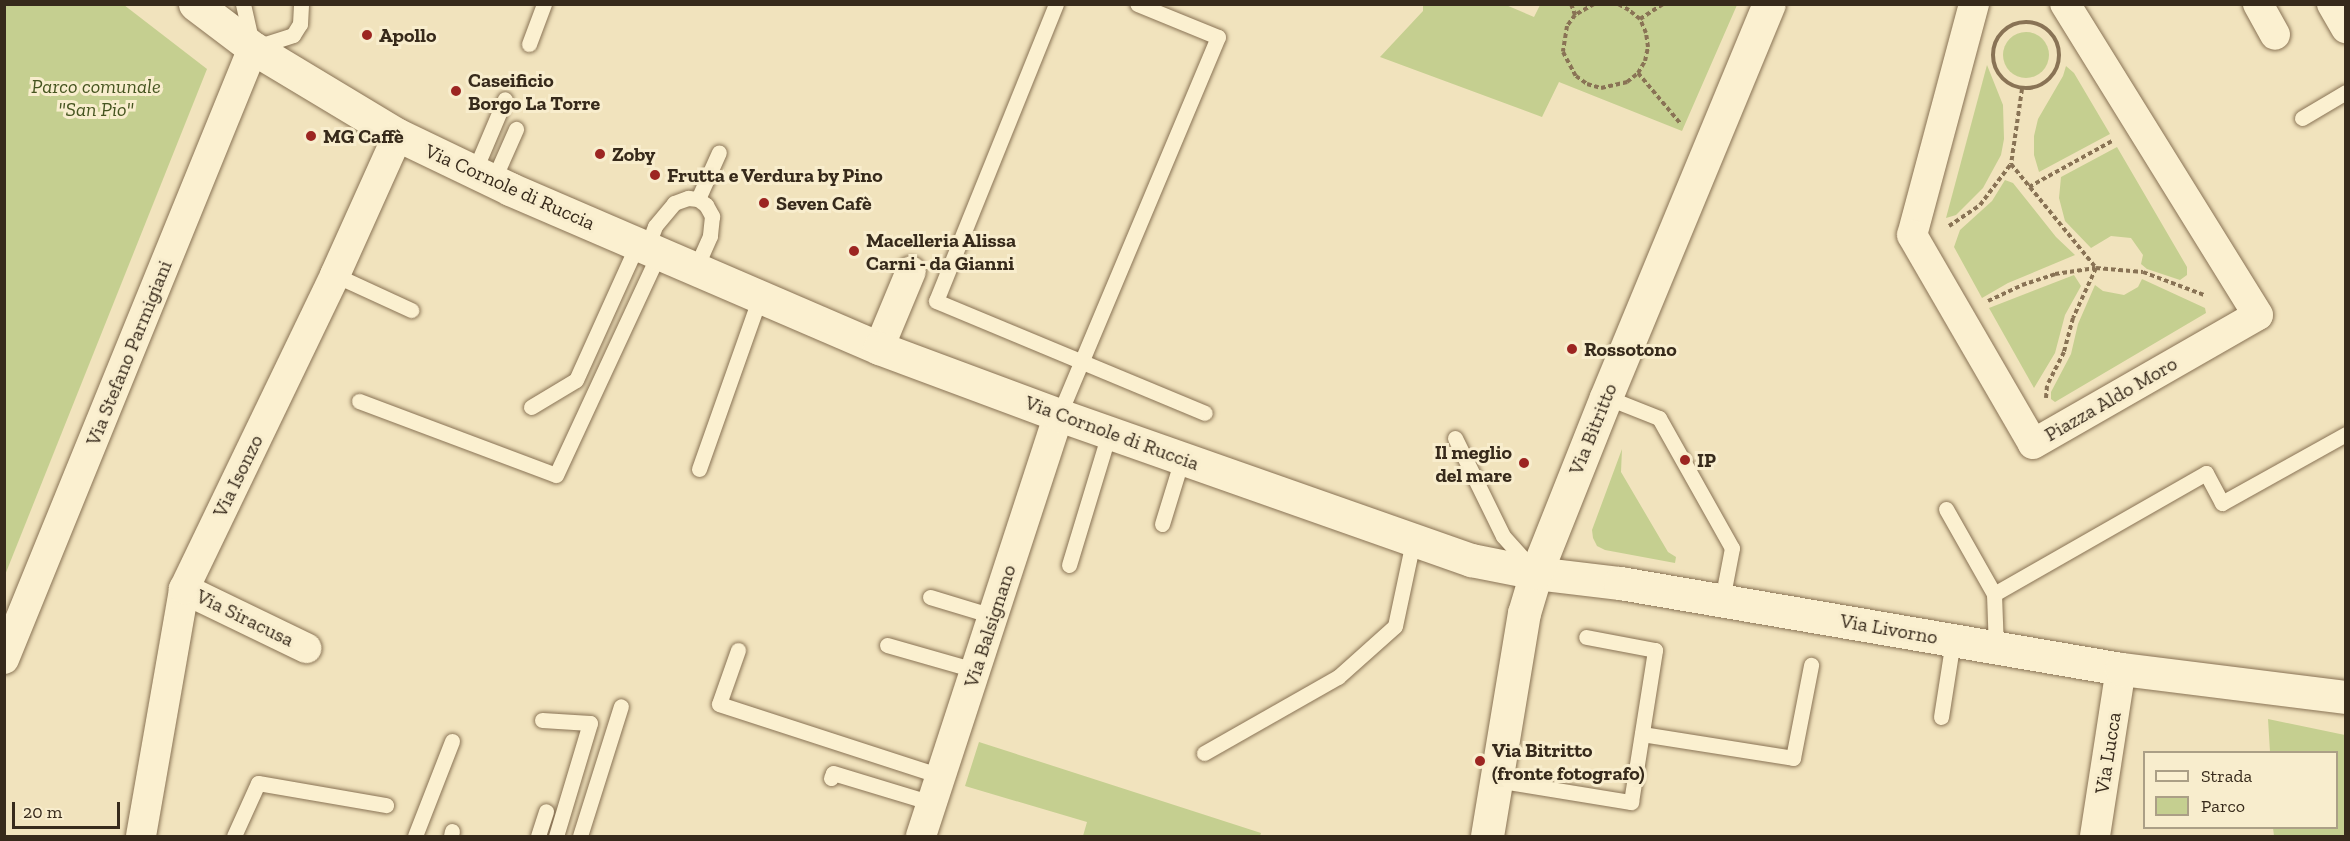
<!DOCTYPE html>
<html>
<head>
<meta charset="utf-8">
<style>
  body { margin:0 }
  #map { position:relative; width:2350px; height:841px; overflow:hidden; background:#f1e3bd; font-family:"Zilla Slab",serif }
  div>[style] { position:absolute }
  .green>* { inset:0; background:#c5cf90 }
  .round { border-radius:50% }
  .path>* { height:4px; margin-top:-2px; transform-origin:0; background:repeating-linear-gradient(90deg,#897355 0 4.5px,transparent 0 7.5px) }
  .path>.ring { margin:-2px; padding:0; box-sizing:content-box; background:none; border:4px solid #897355; border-radius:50% }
  .roads { filter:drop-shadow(0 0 2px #897355) drop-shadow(0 0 2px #897355) }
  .service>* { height:15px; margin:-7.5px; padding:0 7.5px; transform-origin:7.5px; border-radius:7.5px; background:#fbf0d0 }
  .minor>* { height:30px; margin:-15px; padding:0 15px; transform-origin:15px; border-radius:15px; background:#fbf0d0 }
  .tertiary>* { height:33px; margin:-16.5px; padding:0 16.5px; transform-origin:16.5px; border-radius:16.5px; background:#fbf0d0 }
  .secondary>* { height:33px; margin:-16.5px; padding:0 16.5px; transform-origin:16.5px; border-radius:16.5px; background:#fbf0d0 }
  .dots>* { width:16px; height:16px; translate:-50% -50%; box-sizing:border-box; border:3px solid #f8edcd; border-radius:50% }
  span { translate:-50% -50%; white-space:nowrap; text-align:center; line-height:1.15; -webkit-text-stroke:6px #f8edcd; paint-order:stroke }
  .poi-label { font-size:20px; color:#372a1b; font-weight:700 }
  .left { translate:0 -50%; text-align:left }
  .right { translate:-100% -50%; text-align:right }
  .park-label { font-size:20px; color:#465520; font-style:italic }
  .street-label { font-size:20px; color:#372a1b }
  .frame { position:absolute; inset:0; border:6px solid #372a1b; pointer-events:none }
  .legend { position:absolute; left:2143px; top:751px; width:195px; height:78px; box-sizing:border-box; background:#f8edcd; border:2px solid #ab9f86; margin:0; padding:8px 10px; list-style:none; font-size:18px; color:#372a1b }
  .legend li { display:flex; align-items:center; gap:12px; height:30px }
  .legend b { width:30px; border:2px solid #ab9f86 }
  .scale { position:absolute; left:12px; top:802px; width:108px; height:27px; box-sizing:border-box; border:3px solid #372a1b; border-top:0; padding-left:8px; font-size:18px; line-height:21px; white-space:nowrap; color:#372a1b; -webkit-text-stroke:4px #f8edcd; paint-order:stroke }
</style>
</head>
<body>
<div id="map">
  <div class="green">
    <div style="clip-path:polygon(5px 4px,124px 5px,207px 69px,5px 575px)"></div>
    <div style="clip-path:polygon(1423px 5px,1506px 5px,1534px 17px,1540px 5px,1737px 5px,1682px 131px,1559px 82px,1542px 117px,1380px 57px,1423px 11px)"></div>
    <div class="round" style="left:2003px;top:32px;width:46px;height:46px"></div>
    <div style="clip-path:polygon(1987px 65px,2003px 105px,2004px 139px,2001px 155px,1983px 188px,1956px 215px,1946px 218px)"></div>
    <div style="clip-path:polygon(2066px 66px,2074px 73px,2110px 134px,2039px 172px,2034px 155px,2034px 136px,2038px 119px,2063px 76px)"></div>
    <div style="clip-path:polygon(2117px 147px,2187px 267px,2187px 275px,2180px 280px,2147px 269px,2141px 264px,2143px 255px,2131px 238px,2111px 236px,2091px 248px,2065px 221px,2059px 198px,2061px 177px)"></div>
    <div style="clip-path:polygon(2005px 180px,2013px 183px,2056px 237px,2075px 255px,2008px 283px,1982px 298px,1954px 247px,1960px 230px,1992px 201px)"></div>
    <div style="clip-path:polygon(2074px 275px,2081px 286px,2065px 315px,2055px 353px,2034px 388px,1989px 308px)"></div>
    <div style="clip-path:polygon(2142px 279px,2205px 308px,2206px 313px,2055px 402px,2051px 399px,2051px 392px,2071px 354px,2078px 324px,2095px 285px,2103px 291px,2124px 295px,2138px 287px)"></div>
    <div style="clip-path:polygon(1622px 449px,1621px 472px,1668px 552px,1676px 557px,1675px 563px,1605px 550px,1597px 546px,1593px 538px,1592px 530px)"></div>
    <div style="clip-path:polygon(2268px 719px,2345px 735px,2345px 836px,2274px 836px,2273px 828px,2336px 828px,2336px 752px,2270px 752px)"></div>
    <div style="clip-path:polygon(979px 742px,1261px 833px,1260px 836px,1083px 836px,1087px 822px,965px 786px)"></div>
  </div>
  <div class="path">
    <div style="left:1571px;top:4px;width:12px;rotate:70deg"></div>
    <div style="left:1594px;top:4px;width:22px;rotate:150deg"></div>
    <div style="left:1575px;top:15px;width:14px;rotate:126deg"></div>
    <div style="left:1567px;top:26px;width:26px;rotate:99deg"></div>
    <div style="left:1563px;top:52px;width:27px;rotate:62deg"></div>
    <div style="left:1576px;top:76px;width:14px;rotate:36deg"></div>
    <div style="left:1587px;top:84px;width:15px;rotate:16deg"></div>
    <div style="left:1601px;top:88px;width:27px;rotate:-13deg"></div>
    <div style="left:1627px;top:82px;width:14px;rotate:-39deg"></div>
    <div style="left:1638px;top:73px;width:14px;rotate:-60deg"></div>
    <div style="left:1645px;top:61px;width:14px;rotate:-78deg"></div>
    <div style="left:1648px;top:47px;width:14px;rotate:-98deg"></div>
    <div style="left:1646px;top:33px;width:15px;rotate:-113deg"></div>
    <div style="left:1640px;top:19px;width:14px;rotate:-141deg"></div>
    <div style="left:1629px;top:10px;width:13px;rotate:-151deg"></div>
    <div style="left:1640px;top:19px;width:27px;rotate:-33deg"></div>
    <div class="ring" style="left:1993px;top:22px;width:62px;height:62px"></div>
    <div style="left:1638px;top:73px;width:65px;rotate:50deg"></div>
    <div style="left:2022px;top:89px;width:76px;rotate:98.3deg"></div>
    <div style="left:2011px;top:164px;width:134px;rotate:50.7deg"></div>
    <div style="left:2096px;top:268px;width:55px;rotate:114.7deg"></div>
    <div style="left:2073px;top:318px;width:35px;rotate:105deg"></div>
    <div style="left:2064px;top:352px;width:38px;rotate:117deg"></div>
    <div style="left:2047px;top:386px;width:12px;rotate:95deg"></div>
    <div style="left:2029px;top:187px;width:95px;rotate:-29deg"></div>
    <div style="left:1949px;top:226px;width:37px;rotate:-34deg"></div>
    <div style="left:1980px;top:205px;width:51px;rotate:-52.9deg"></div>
    <div style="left:1988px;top:301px;width:38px;rotate:-25deg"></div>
    <div style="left:2022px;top:285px;width:35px;rotate:-18deg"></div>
    <div style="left:2055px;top:274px;width:41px;rotate:-8.3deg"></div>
    <div style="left:2096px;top:268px;width:47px;rotate:4.9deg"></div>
    <div style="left:2143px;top:272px;width:65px;rotate:20.7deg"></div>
  </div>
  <div class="roads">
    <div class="service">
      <div style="left:243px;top:4px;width:45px;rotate:77.2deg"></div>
      <div style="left:253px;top:48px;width:42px;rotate:-18deg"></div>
      <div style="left:293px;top:35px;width:13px;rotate:-58deg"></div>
      <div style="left:300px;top:24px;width:20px;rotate:-87deg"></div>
      <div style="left:1056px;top:4px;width:320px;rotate:112deg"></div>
      <div style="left:936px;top:301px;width:291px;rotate:22.6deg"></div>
      <div style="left:529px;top:44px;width:43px;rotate:-69.4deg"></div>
      <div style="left:2302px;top:118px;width:51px;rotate:-30.6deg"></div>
      <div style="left:474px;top:172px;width:79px;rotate:-67deg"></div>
      <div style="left:493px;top:181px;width:57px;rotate:-66.1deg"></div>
      <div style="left:698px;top:199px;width:51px;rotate:-65.9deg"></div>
      <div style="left:647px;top:247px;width:22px;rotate:-69deg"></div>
      <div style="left:655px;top:226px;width:30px;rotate:-50deg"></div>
      <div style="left:674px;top:203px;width:15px;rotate:-20deg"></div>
      <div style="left:688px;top:198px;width:10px;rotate:6deg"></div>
      <div style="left:698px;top:199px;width:10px;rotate:37deg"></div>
      <div style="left:706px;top:205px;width:13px;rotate:61deg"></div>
      <div style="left:712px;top:216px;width:20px;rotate:96deg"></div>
      <div style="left:710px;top:236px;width:36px;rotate:114deg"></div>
      <div style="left:335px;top:275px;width:84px;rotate:24.7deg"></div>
      <div style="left:1606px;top:397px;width:57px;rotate:21.6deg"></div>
      <div style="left:1659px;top:418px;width:149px;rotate:60.7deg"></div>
      <div style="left:1732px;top:548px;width:53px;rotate:100.9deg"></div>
      <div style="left:359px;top:401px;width:210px;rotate:20.6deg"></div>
      <div style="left:556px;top:475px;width:245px;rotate:-65.1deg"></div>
      <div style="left:531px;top:407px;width:52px;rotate:-31deg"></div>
      <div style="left:576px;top:380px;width:150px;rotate:-65.7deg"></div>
      <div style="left:1059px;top:415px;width:410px;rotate:-67.2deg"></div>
      <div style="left:1218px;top:37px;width:87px;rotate:-157.8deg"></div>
      <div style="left:1455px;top:438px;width:109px;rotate:63.9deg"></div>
      <div style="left:1503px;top:536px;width:40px;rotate:48deg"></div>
      <div style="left:699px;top:469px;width:182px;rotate:-70.5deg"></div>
      <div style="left:1946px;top:509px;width:98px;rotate:60.5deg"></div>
      <div style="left:1994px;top:594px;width:54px;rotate:87.9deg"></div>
      <div style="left:1162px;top:524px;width:68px;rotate:-72.9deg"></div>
      <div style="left:1069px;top:565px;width:138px;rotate:-73.1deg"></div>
      <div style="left:1994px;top:594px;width:244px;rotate:-29.7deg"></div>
      <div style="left:2206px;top:473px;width:34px;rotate:62deg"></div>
      <div style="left:2222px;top:503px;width:142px;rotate:-29.1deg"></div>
      <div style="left:930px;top:597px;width:66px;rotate:16.8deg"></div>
      <div style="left:887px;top:645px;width:91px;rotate:15.9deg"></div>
      <div style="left:738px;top:650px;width:57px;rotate:109.4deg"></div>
      <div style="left:719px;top:704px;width:233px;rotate:18deg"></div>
      <div style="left:1941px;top:717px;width:78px;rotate:-81.1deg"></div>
      <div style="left:542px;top:720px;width:48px;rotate:3.6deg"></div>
      <div style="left:590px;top:723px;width:118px;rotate:106.7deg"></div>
      <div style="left:1642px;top:734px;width:153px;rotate:9deg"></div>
      <div style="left:1793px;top:758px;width:95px;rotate:-79deg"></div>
      <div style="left:1204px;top:753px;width:154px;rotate:-29.6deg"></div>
      <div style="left:1338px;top:677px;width:76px;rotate:-41.8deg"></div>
      <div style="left:1395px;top:626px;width:87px;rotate:-78deg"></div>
      <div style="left:831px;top:778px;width:5px;rotate:-68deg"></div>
      <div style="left:833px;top:773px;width:103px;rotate:16.9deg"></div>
      <div style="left:1496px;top:780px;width:137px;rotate:9.3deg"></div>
      <div style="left:1631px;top:802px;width:154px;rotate:-81deg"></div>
      <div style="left:1655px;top:650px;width:70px;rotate:-169.3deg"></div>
      <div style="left:234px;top:836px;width:58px;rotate:-65.6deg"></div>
      <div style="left:258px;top:783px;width:130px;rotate:9.8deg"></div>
      <div style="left:415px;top:836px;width:102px;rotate:-68.7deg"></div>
      <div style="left:451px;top:836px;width:5px;rotate:-79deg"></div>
      <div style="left:538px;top:836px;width:26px;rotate:-72deg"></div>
      <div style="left:580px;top:836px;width:136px;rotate:-72.5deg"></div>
    </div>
    <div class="minor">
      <div style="left:1974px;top:4px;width:239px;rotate:105deg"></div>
      <div style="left:1912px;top:235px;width:241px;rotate:59.9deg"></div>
      <div style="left:2033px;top:444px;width:259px;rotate:-29.8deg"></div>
      <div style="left:2258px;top:315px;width:366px;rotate:-121.8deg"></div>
      <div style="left:2258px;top:4px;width:35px;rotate:61deg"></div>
      <div style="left:2332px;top:4px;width:28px;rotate:60deg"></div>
      <div style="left:879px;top:348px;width:83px;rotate:-67.4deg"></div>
      <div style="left:184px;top:589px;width:136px;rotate:25.8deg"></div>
      <div style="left:4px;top:659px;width:660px;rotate:-67.83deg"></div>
      <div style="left:141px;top:836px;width:251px;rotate:-80.1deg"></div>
      <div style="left:184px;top:589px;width:348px;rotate:-64.3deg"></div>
      <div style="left:335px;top:275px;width:154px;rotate:-65.8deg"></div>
      <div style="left:921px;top:836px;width:443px;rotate:-71.9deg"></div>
      <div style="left:2095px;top:836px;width:169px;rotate:-81.2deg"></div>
    </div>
    <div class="tertiary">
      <div style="left:1487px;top:836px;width:226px;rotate:-80.6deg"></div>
      <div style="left:1524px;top:613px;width:42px;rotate:-73.3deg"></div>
      <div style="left:1536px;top:573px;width:85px;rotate:6.8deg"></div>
      <div style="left:1620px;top:583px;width:508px;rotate:9.74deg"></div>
      <div style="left:2121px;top:669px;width:227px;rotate:7.1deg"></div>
    </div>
    <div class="secondary">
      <div style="left:195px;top:4px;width:73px;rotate:37.2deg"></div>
      <div style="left:253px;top:48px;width:169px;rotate:31deg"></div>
      <div style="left:398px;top:135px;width:124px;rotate:25.7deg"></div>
      <div style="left:510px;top:189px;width:402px;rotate:23.3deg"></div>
      <div style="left:879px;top:348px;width:192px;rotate:20.4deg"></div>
      <div style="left:1059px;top:415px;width:437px;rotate:19.4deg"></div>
      <div style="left:1471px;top:560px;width:66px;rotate:11.3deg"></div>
      <div style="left:1536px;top:573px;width:189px;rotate:-68.3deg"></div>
      <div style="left:1606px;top:397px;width:425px;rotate:-67.5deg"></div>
    </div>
  </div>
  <div class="dots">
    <div style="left:367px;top:35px;background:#9c2521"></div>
    <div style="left:456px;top:91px;background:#9c2521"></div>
    <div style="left:311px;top:136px;background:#9c2521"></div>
    <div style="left:600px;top:154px;background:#9c2521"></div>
    <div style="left:655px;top:175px;background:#9c2521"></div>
    <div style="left:764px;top:203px;background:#9c2521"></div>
    <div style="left:854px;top:251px;background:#9c2521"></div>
    <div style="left:1572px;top:349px;background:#9c2521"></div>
    <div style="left:1685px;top:460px;background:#9c2521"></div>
    <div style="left:1524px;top:463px;background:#9c2521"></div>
    <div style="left:1480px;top:761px;background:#9c2521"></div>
  </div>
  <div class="poi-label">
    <span class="left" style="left:379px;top:35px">Apollo</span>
    <span class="left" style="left:468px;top:92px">Caseificio<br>Borgo La Torre</span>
    <span class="left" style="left:323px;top:136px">MG Caffè</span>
    <span class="left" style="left:612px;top:154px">Zoby</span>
    <span class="left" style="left:667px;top:175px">Frutta e Verdura by Pino</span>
    <span class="left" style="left:776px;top:203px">Seven Cafè</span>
    <span class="left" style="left:866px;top:252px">Macelleria Alissa<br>Carni - da Gianni</span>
    <span class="left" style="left:1584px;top:349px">Rossotono</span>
    <span class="right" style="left:1512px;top:464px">Il meglio<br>del mare</span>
    <span class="left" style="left:1697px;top:460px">IP</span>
    <span class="left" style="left:1492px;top:762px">Via Bitritto<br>(fronte fotografo)</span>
  </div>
  <div class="park-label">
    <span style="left:96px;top:98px">Parco comunale<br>"San Pio"</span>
  </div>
  <div class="street-label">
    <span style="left:510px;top:187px;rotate:24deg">Via Cornole di Ruccia</span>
    <span style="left:129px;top:353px;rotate:-68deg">Via Stefano Parmigiani</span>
    <span style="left:2111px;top:399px;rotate:-30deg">Piazza Aldo Moro</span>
    <span style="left:1593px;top:429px;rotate:-68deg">Via Bitritto</span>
    <span style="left:1112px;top:433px;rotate:20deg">Via Cornole di Ruccia</span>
    <span style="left:238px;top:476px;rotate:-64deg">Via Isonzo</span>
    <span style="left:245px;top:618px;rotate:26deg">Via Siracusa</span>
    <span style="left:990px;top:626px;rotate:-72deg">Via Balsignano</span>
    <span style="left:1889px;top:629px;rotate:10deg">Via Livorno</span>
    <span style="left:2108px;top:753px;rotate:-81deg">Via Lucca</span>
  </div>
  <div class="frame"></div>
  <ul class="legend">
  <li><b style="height:8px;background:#fbf0d0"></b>Strada</li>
  <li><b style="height:16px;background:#c5cf90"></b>Parco</li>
  </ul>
  <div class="scale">20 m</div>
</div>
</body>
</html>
